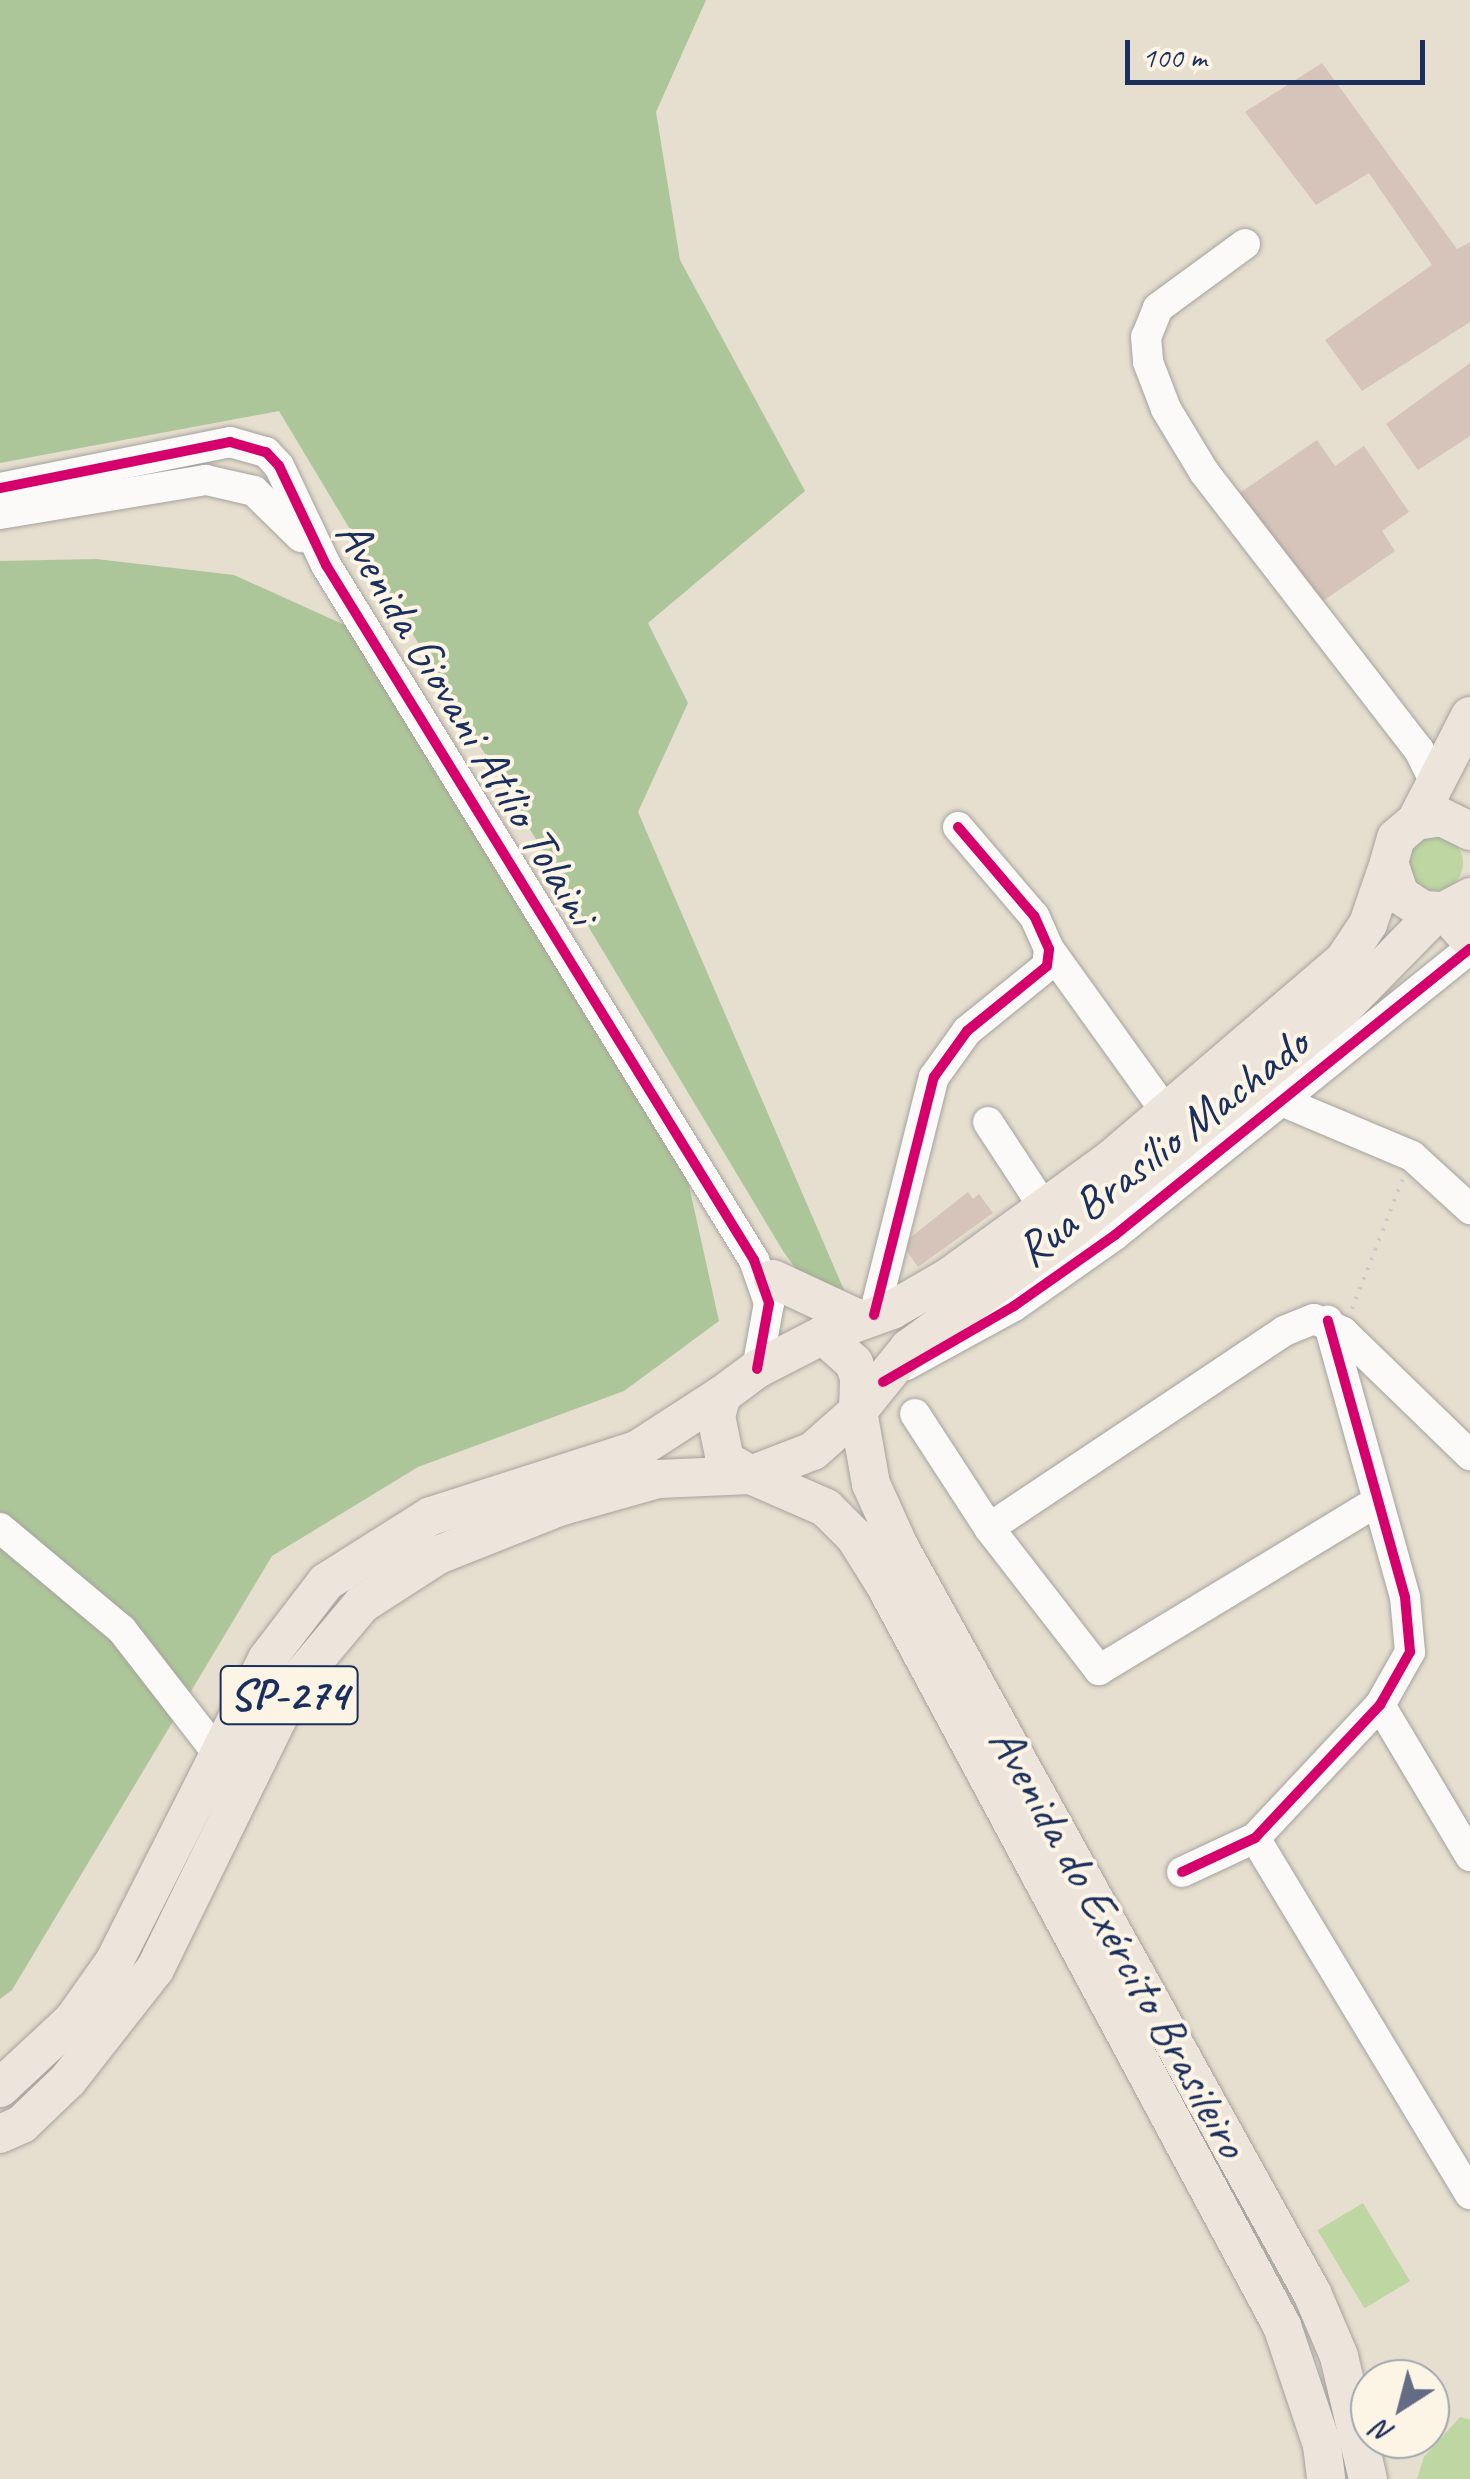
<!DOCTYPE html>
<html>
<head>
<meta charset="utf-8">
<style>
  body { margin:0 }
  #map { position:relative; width:1470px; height:2479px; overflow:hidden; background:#e6dece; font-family:Caveat,sans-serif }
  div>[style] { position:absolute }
  .green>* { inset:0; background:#bed6a2; transform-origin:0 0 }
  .round { border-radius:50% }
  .forest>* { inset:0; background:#adc699 }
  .building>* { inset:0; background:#d6c4ba }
  .path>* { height:4px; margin-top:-2px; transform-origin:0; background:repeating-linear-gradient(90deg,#cbcaca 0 2.5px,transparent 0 10.5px) }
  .roads { filter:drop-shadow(0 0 2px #a5a39f) drop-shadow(0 0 2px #a5a39f) }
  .minor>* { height:30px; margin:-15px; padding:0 15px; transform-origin:15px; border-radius:15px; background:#fbfaf8 }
  .major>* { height:38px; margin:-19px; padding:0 19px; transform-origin:19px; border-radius:19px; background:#ede5dc }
  .cycleway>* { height:10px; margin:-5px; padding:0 5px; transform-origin:5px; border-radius:5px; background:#d6006c }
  span { translate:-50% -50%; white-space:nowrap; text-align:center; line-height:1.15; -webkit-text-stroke:8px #fcf5e5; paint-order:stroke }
  .shield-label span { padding:2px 8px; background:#fcf5e5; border:2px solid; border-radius:8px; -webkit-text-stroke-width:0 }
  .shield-label { font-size:45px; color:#1b2f5e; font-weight:700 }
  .street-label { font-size:48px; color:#1b2f5e }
  .north { position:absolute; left:1350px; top:2359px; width:100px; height:100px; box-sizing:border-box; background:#fcf5e5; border:2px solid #a2a6af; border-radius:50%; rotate:216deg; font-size:28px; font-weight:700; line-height:40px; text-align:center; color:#1b2f5e }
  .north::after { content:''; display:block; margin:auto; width:35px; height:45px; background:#626c85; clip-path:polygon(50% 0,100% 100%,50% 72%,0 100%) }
  .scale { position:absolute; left:1125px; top:40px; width:300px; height:45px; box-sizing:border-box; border:5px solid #1b2f5e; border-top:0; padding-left:12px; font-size:30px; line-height:35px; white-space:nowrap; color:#1b2f5e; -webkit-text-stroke:8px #fcf5e5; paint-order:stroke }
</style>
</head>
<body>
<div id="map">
  <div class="green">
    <div class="round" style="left:1407px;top:835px;width:56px;height:56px"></div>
    <div style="left:1363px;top:2203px;width:91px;height:53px;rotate:59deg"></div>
    <div style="clip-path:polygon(1460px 2417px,1470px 2420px,1470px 2479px,1417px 2479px,1424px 2457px)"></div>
  </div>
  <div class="forest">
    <div style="clip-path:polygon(0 0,706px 0,656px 112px,680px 260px,805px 491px,648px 623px,688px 703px,638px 812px,847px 1297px,801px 1276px,783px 1251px,279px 411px,0 463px)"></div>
    <div style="clip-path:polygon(96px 559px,234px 575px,347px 626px,684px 1163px,719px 1321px,624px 1391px,418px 1467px,272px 1556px,12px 1990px,0 1999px,0 561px)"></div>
  </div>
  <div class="building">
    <div style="clip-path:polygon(1322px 63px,1457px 249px,1470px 242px,1470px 322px,1362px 391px,1325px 340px,1432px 265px,1369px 173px,1316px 205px,1245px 112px)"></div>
    <div style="clip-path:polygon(1470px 363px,1470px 436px,1418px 470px,1386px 424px)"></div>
    <div style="clip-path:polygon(1317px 440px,1335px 466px,1364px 446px,1409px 512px,1382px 531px,1395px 551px,1316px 606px,1238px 494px)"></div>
    <div style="clip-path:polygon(968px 1192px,973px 1199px,979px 1194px,993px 1213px,918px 1267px,902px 1244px)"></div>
  </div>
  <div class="path">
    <div style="left:1352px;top:1309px;width:141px;rotate:-68.7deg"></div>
  </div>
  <div class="roads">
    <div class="minor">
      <div style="left:1245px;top:244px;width:108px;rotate:143.7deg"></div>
      <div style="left:1158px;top:308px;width:31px;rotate:112deg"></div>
      <div style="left:1146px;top:337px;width:25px;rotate:85deg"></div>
      <div style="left:1148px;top:362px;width:50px;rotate:69deg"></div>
      <div style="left:1166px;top:409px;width:74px;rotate:58.9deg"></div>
      <div style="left:1204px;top:472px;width:351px;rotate:52.3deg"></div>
      <div style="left:1419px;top:750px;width:37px;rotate:64deg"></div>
      <div style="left:0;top:488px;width:235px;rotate:-11.3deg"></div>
      <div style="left:230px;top:442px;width:37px;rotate:16deg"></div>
      <div style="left:266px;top:452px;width:19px;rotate:47deg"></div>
      <div style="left:279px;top:466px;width:110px;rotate:64.6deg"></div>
      <div style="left:326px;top:565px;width:816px;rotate:58.37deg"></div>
      <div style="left:754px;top:1260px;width:46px;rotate:70.8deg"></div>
      <div style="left:769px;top:1303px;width:67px;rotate:100.3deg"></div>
      <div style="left:0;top:514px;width:209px;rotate:-9.4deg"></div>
      <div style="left:206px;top:480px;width:49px;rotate:12.9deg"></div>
      <div style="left:254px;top:491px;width:66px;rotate:44.4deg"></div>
      <div style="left:1049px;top:949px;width:201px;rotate:54.3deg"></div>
      <div style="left:1279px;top:1100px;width:144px;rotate:22.8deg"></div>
      <div style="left:1412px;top:1156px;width:79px;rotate:42.4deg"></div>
      <div style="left:988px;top:1122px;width:104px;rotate:56.8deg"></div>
      <div style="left:874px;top:1315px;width:245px;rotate:-75.9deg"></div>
      <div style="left:934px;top:1077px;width:57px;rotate:-54.3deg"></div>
      <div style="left:967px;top:1031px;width:103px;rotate:-39.1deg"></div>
      <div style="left:1047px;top:966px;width:17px;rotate:-83deg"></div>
      <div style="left:1049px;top:949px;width:36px;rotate:-114deg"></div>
      <div style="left:1034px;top:916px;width:117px;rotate:-130.5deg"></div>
      <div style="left:906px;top:1365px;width:123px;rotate:-28.6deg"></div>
      <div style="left:1014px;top:1306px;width:123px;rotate:-35.1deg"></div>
      <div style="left:1115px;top:1235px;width:456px;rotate:-38.9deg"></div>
      <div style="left:915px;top:1414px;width:136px;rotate:57deg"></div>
      <div style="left:989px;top:1528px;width:180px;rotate:52.2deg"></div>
      <div style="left:1099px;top:1670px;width:324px;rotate:-31.2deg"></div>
      <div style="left:0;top:1528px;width:159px;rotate:39.9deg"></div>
      <div style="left:122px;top:1630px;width:153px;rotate:52.2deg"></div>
      <div style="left:989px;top:1528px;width:355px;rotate:-33.7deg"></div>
      <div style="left:1284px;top:1331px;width:32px;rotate:-22deg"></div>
      <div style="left:1314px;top:1319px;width:32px;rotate:24deg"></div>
      <div style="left:1343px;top:1332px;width:177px;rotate:44.1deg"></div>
      <div style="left:1380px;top:1705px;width:176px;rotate:59.2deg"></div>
      <div style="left:1255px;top:1838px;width:416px;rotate:58.9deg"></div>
      <div style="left:1182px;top:1872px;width:81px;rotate:-25deg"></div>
      <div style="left:1255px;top:1838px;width:183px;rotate:-46.8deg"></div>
      <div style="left:1380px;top:1705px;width:61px;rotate:-60.5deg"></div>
      <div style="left:1410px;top:1652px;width:55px;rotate:-95.2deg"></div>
      <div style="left:1405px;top:1597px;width:287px;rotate:-105.6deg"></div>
    </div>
    <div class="major">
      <div style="left:1416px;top:821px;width:118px;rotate:-62.8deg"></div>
      <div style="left:1470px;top:831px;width:32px;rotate:-154deg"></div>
      <div style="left:1441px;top:817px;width:25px;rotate:171deg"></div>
      <div style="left:1416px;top:821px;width:26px;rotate:140deg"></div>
      <div style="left:1396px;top:838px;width:26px;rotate:106deg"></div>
      <div style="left:1389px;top:863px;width:34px;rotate:71deg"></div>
      <div style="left:1400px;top:895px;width:27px;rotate:33deg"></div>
      <div style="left:1423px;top:910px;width:21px;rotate:3deg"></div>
      <div style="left:1444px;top:911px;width:30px;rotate:-28deg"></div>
      <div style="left:1444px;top:911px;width:39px;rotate:48deg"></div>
      <div style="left:773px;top:1279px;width:93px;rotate:24.9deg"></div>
      <div style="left:823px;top:1335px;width:73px;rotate:-19.9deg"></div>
      <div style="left:892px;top:1310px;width:66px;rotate:-30.1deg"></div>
      <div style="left:949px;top:1277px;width:199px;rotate:-36deg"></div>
      <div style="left:1110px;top:1160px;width:308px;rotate:-40.5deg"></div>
      <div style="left:1344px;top:960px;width:43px;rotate:-56.3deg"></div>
      <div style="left:1368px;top:924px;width:65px;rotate:-71deg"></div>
      <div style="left:0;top:2088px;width:100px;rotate:-43deg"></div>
      <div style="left:73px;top:2020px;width:71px;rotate:-54.7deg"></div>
      <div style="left:114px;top:1962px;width:339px;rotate:-63.2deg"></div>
      <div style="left:267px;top:1659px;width:97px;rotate:-52.5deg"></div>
      <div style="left:326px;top:1582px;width:124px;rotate:-32.2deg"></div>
      <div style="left:431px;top:1516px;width:216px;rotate:-17.8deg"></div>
      <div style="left:637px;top:1450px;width:101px;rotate:-32.9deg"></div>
      <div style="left:0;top:2134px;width:24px;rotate:-24deg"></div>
      <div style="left:22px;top:2124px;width:64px;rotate:-43.7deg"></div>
      <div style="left:68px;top:2080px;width:141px;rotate:-51.9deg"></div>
      <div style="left:155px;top:1969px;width:316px;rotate:-63.9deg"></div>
      <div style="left:294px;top:1685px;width:106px;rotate:-50deg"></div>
      <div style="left:362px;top:1604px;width:90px;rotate:-32.8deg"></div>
      <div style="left:438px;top:1555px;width:130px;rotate:-21.6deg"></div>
      <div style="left:559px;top:1507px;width:103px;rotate:-15.8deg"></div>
      <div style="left:658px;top:1479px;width:93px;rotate:-2.5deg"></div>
      <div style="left:751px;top:1475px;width:82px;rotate:23.7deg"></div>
      <div style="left:826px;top:1508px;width:41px;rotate:45deg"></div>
      <div style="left:855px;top:1537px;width:57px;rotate:58deg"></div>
      <div style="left:885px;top:1585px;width:841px;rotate:61.82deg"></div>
      <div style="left:1282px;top:2326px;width:126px;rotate:71.4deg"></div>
      <div style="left:1322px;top:2445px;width:34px;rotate:83deg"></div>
      <div style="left:1368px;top:2479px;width:126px;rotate:-103.3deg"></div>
      <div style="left:1339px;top:2356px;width:69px;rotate:-113.2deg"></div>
      <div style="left:1312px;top:2293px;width:854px;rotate:-118.94deg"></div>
      <div style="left:899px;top:1546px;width:68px;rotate:-114.3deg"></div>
      <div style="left:871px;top:1484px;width:74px;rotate:-100.1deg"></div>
      <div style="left:858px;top:1411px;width:34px;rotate:-88deg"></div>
      <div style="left:859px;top:1377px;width:15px;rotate:-110deg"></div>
      <div style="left:854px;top:1363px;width:42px;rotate:-137.9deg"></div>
      <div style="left:823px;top:1335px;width:74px;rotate:152.7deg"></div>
      <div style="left:757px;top:1369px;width:44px;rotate:143.4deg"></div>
      <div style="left:722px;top:1395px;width:22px;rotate:106deg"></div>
      <div style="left:716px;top:1416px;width:45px;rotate:78.4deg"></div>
      <div style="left:725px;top:1460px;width:30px;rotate:30deg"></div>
      <div style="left:751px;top:1475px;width:66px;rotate:-21.2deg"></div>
      <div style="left:813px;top:1451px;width:60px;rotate:-41.6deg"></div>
      <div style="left:858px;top:1411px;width:81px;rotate:-51deg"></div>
      <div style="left:909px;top:1348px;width:203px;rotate:-36deg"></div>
      <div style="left:1073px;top:1229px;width:348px;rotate:-39.3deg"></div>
      <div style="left:1342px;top:1009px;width:136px;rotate:-45.6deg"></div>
    </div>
  </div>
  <div class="cycleway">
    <div style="left:0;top:488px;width:235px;rotate:-11.3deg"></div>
    <div style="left:230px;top:442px;width:37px;rotate:16deg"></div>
    <div style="left:266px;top:452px;width:19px;rotate:47deg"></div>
    <div style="left:279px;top:466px;width:110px;rotate:64.6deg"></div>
    <div style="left:326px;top:565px;width:816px;rotate:58.37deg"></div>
    <div style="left:754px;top:1260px;width:46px;rotate:70.8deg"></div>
    <div style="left:769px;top:1303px;width:67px;rotate:100.3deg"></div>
    <div style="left:874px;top:1315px;width:245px;rotate:-75.9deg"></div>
    <div style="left:934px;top:1077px;width:57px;rotate:-54.3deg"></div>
    <div style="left:967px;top:1031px;width:103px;rotate:-39.1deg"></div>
    <div style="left:1047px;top:966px;width:17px;rotate:-83deg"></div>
    <div style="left:1049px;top:949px;width:36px;rotate:-114deg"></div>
    <div style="left:1034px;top:916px;width:117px;rotate:-130.5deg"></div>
    <div style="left:883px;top:1382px;width:151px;rotate:-30.1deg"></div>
    <div style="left:1014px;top:1306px;width:123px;rotate:-35.1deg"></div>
    <div style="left:1115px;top:1235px;width:456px;rotate:-38.9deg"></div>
    <div style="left:1182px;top:1872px;width:81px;rotate:-25deg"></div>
    <div style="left:1255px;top:1838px;width:183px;rotate:-46.8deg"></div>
    <div style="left:1380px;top:1705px;width:61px;rotate:-60.5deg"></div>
    <div style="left:1410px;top:1652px;width:55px;rotate:-95.2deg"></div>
    <div style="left:1405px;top:1597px;width:287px;rotate:-105.6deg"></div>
  </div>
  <div class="shield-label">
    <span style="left:289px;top:1695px">SP-274</span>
  </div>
  <div class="street-label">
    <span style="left:467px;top:722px;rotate:59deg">Avenida Giovani Atílio Tolaini</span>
    <span style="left:1162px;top:1147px;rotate:-38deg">Rua Brasílio Machado</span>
    <span style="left:1119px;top:1942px;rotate:61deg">Avenida do Exército Brasileiro</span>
  </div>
  <div class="north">N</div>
  <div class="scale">100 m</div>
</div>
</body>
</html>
